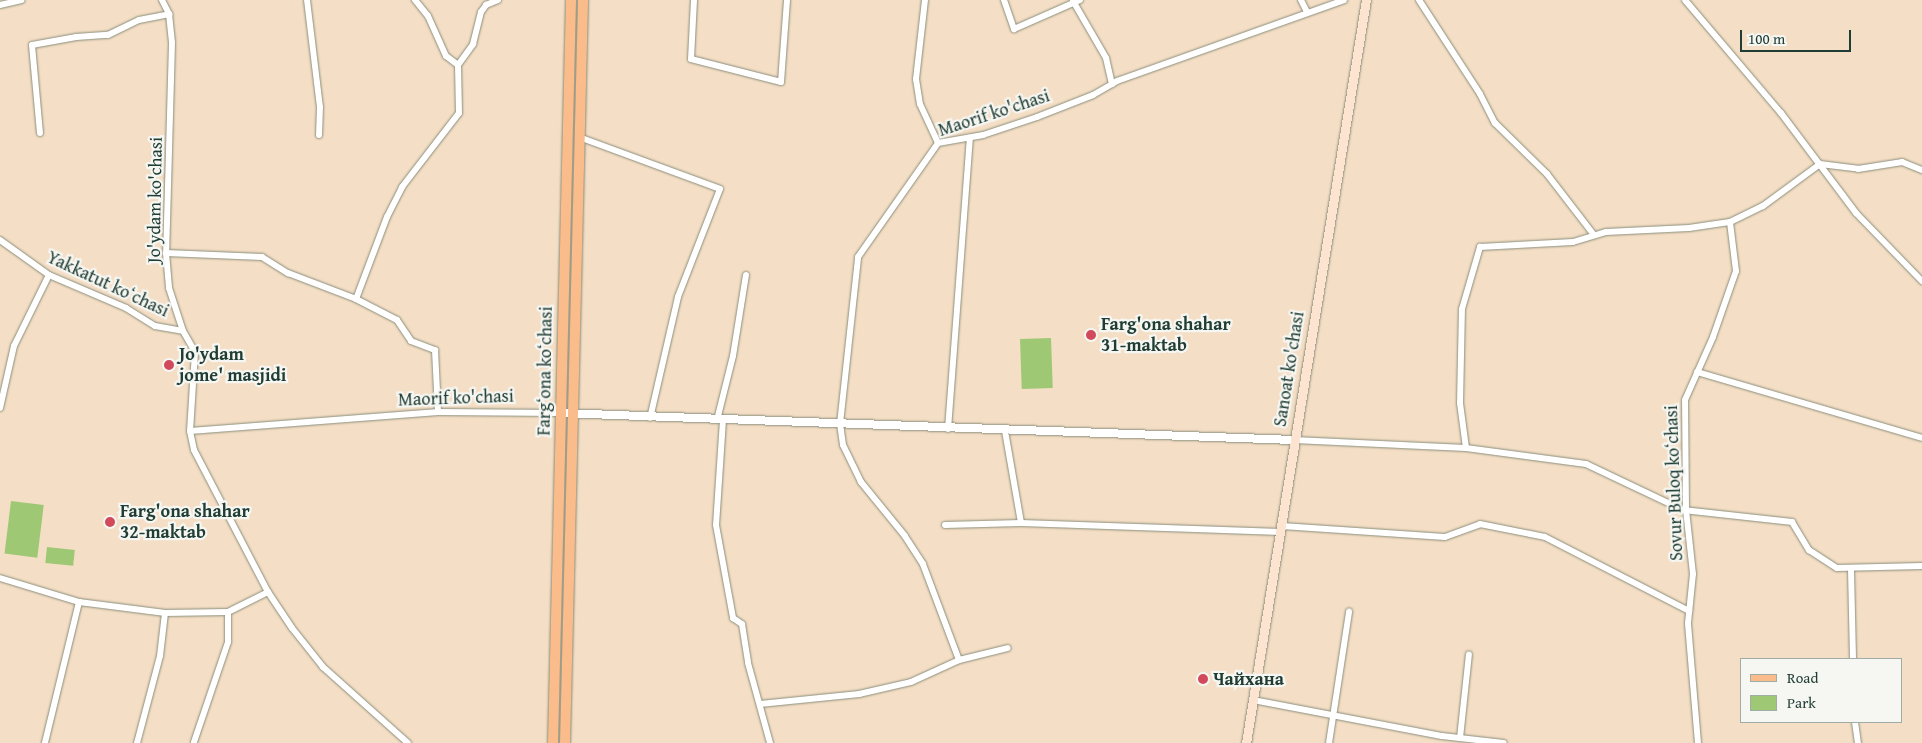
<!DOCTYPE html>
<html>
<head>
<meta charset="utf-8">
<style>
  body { margin:0 }
  #map { position:relative; width:1922px; height:743px; overflow:hidden; background:#f4dec5; font-family:"Gentium Book Plus",serif }
  div>[style] { position:absolute }
  .green>* { inset:0; background:#9fc875; transform-origin:0 0 }
  .roads { filter:drop-shadow(0 0 1px #8a8e7c) drop-shadow(0 0 1px #8a8e7c) }
  .minor>* { height:6px; margin:-3px; padding:0 3px; transform-origin:3px; border-radius:3px; background:#fff }
  .tertiary>* { height:8px; margin:-4px; padding:0 4px; transform-origin:4px; border-radius:4px; background:#fff }
  .secondary>* { height:9px; margin:-4.5px; padding:0 4.5px; transform-origin:4.5px; border-radius:4.5px; background:#fde4d0 }
  .primary>* { height:10px; margin:-5px; padding:0 5px; transform-origin:5px; border-radius:5px; background:#f9bc8a }
  .dots>* { width:14px; height:14px; translate:-50% -50%; box-sizing:border-box; border:2px solid #f6f6f2; border-radius:50% }
  span { translate:-50% -50%; white-space:nowrap; text-align:center; line-height:1.15; -webkit-text-stroke:4.5px #f6f6f2; paint-order:stroke }
  .street-label { font-size:18px; color:#1f3d34 }
  .poi-label { font-size:18px; color:#1f3d34; font-weight:700 }
  .left { translate:0 -50%; text-align:left }
  .legend { position:absolute; left:1740px; top:658px; width:162px; height:65px; box-sizing:border-box; background:#f6f6f2; border:1px solid #a0aca6; margin:0; padding:6px 9px; list-style:none; font-size:15px; color:#1f3d34 }
  .legend li { display:flex; align-items:center; gap:10px; height:25px }
  .legend b { width:25px; border:1px solid #a0aca6 }
  .scale { position:absolute; left:1740px; top:30px; width:111px; height:22px; box-sizing:border-box; border:2px solid #1f3d34; border-top:0; padding-left:6px; font-size:15px; line-height:18px; white-space:nowrap; color:#1f3d34; -webkit-text-stroke:4px #f6f6f2; paint-order:stroke }
</style>
</head>
<body>
<div id="map">
  <div class="green">
    <div style="left:1051px;top:338px;width:50px;height:31px;rotate:88deg"></div>
    <div style="left:11px;top:501px;width:33px;height:53px;rotate:7deg"></div>
    <div style="left:47px;top:547px;width:28px;height:16px;rotate:6deg"></div>
  </div>
  <div class="roads">
    <div class="minor">
      <div style="left:162px;top:0;width:16px;rotate:63deg"></div>
      <div style="left:169px;top:14px;width:29px;rotate:84deg"></div>
      <div style="left:172px;top:43px;width:210px;rotate:91.6deg"></div>
      <div style="left:166px;top:253px;width:35px;rotate:85deg"></div>
      <div style="left:169px;top:288px;width:45px;rotate:72deg"></div>
      <div style="left:183px;top:331px;width:24px;rotate:60deg"></div>
      <div style="left:195px;top:352px;width:79px;rotate:93.6deg"></div>
      <div style="left:190px;top:431px;width:19px;rotate:78deg"></div>
      <div style="left:194px;top:450px;width:160px;rotate:62.5deg"></div>
      <div style="left:268px;top:592px;width:43px;rotate:56.3deg"></div>
      <div style="left:292px;top:628px;width:50px;rotate:51.5deg"></div>
      <div style="left:323px;top:667px;width:114px;rotate:41.8deg"></div>
      <div style="left:307px;top:0;width:108px;rotate:83.1deg"></div>
      <div style="left:320px;top:107px;width:28px;rotate:92deg"></div>
      <div style="left:694px;top:0;width:59px;rotate:92.9deg"></div>
      <div style="left:691px;top:59px;width:93px;rotate:14.3deg"></div>
      <div style="left:781px;top:82px;width:82px;rotate:-85.8deg"></div>
      <div style="left:925px;top:0;width:80px;rotate:96.5deg"></div>
      <div style="left:916px;top:79px;width:25px;rotate:81deg"></div>
      <div style="left:920px;top:104px;width:43px;rotate:65.2deg"></div>
      <div style="left:1004px;top:0;width:31px;rotate:71deg"></div>
      <div style="left:1014px;top:29px;width:72px;rotate:-23.7deg"></div>
      <div style="left:1301px;top:0;width:13px;rotate:63deg"></div>
      <div style="left:1419px;top:0;width:112px;rotate:57deg"></div>
      <div style="left:1480px;top:94px;width:33px;rotate:63deg"></div>
      <div style="left:1495px;top:123px;width:73px;rotate:44.4deg"></div>
      <div style="left:1547px;top:174px;width:77px;rotate:52.4deg"></div>
      <div style="left:1685px;top:0;width:148px;rotate:49.7deg"></div>
      <div style="left:1781px;top:113px;width:125px;rotate:53.1deg"></div>
      <div style="left:1856px;top:213px;width:95px;rotate:45.9deg"></div>
      <div style="left:1073px;top:1px;width:66px;rotate:59.9deg"></div>
      <div style="left:1106px;top:58px;width:27px;rotate:77deg"></div>
      <div style="left:0;top:5px;width:22px;rotate:-13deg"></div>
      <div style="left:458px;top:65px;width:26px;rotate:-54deg"></div>
      <div style="left:473px;top:44px;width:33px;rotate:-76deg"></div>
      <div style="left:481px;top:12px;width:9px;rotate:-54deg"></div>
      <div style="left:486px;top:5px;width:13px;rotate:-23deg"></div>
      <div style="left:40px;top:133px;width:88px;rotate:-95.2deg"></div>
      <div style="left:32px;top:45px;width:45px;rotate:-10.3deg"></div>
      <div style="left:76px;top:37px;width:32px;rotate:-4deg"></div>
      <div style="left:108px;top:35px;width:34px;rotate:-26deg"></div>
      <div style="left:139px;top:20px;width:31px;rotate:-11deg"></div>
      <div style="left:579px;top:137px;width:150px;rotate:20.2deg"></div>
      <div style="left:720px;top:189px;width:116px;rotate:111.3deg"></div>
      <div style="left:678px;top:297px;width:124px;rotate:103deg"></div>
      <div style="left:1820px;top:164px;width:38px;rotate:7deg"></div>
      <div style="left:1858px;top:169px;width:45px;rotate:-9deg"></div>
      <div style="left:1902px;top:162px;width:22px;rotate:22deg"></div>
      <div style="left:0;top:240px;width:60px;rotate:35.5deg"></div>
      <div style="left:49px;top:275px;width:84px;rotate:23.2deg"></div>
      <div style="left:126px;top:308px;width:34px;rotate:32deg"></div>
      <div style="left:155px;top:326px;width:28px;rotate:10deg"></div>
      <div style="left:166px;top:253px;width:96px;rotate:2.4deg"></div>
      <div style="left:262px;top:257px;width:31px;rotate:32deg"></div>
      <div style="left:288px;top:273px;width:73px;rotate:20.9deg"></div>
      <div style="left:356px;top:299px;width:88px;rotate:-69.3deg"></div>
      <div style="left:387px;top:217px;width:34px;rotate:-63deg"></div>
      <div style="left:402px;top:187px;width:93px;rotate:-52.4deg"></div>
      <div style="left:459px;top:113px;width:48px;rotate:-91.2deg"></div>
      <div style="left:458px;top:65px;width:15px;rotate:-143deg"></div>
      <div style="left:446px;top:56px;width:44px;rotate:-114.2deg"></div>
      <div style="left:428px;top:16px;width:21px;rotate:-129deg"></div>
      <div style="left:356px;top:299px;width:46px;rotate:27.1deg"></div>
      <div style="left:397px;top:320px;width:25px;rotate:56deg"></div>
      <div style="left:411px;top:341px;width:26px;rotate:21deg"></div>
      <div style="left:435px;top:350px;width:62px;rotate:87.2deg"></div>
      <div style="left:1697px;top:372px;width:234px;rotate:16.3deg"></div>
      <div style="left:0;top:408px;width:64px;rotate:-77.3deg"></div>
      <div style="left:14px;top:346px;width:79px;rotate:-63.8deg"></div>
      <div style="left:717px;top:420px;width:66px;rotate:-76deg"></div>
      <div style="left:733px;top:356px;width:82px;rotate:-80.9deg"></div>
      <div style="left:723px;top:420px;width:105px;rotate:93.8deg"></div>
      <div style="left:716px;top:525px;width:95px;rotate:79.6deg"></div>
      <div style="left:733px;top:618px;width:11px;rotate:34deg"></div>
      <div style="left:742px;top:624px;width:39px;rotate:81deg"></div>
      <div style="left:748px;top:663px;width:83px;rotate:74.6deg"></div>
      <div style="left:948px;top:429px;width:292px;rotate:-85.7deg"></div>
      <div style="left:190px;top:431px;width:249px;rotate:-4.4deg"></div>
      <div style="left:438px;top:412px;width:123px;rotate:0.5deg"></div>
      <div style="left:1005px;top:431px;width:93px;rotate:80.1deg"></div>
      <div style="left:1294px;top:440px;width:172px;rotate:2.7deg"></div>
      <div style="left:1466px;top:448px;width:121px;rotate:7.6deg"></div>
      <div style="left:1586px;top:464px;width:107px;rotate:25.4deg"></div>
      <div style="left:1683px;top:510px;width:110px;rotate:6.3deg"></div>
      <div style="left:1792px;top:522px;width:33px;rotate:59deg"></div>
      <div style="left:1809px;top:550px;width:33px;rotate:33deg"></div>
      <div style="left:1837px;top:568px;width:85px;rotate:-1.3deg"></div>
      <div style="left:1466px;top:448px;width:45px;rotate:-97.6deg"></div>
      <div style="left:1460px;top:403px;width:94px;rotate:-88.8deg"></div>
      <div style="left:1462px;top:309px;width:65px;rotate:-73.8deg"></div>
      <div style="left:1480px;top:247px;width:93px;rotate:-3.1deg"></div>
      <div style="left:1573px;top:242px;width:34px;rotate:-17deg"></div>
      <div style="left:1606px;top:232px;width:83px;rotate:-2.8deg"></div>
      <div style="left:1689px;top:228px;width:41px;rotate:-8.3deg"></div>
      <div style="left:1730px;top:222px;width:37px;rotate:-26deg"></div>
      <div style="left:1763px;top:206px;width:71px;rotate:-36.4deg"></div>
      <div style="left:945px;top:525px;width:76px;rotate:-1.5deg"></div>
      <div style="left:1021px;top:523px;width:260px;rotate:2deg"></div>
      <div style="left:1282px;top:526px;width:163px;rotate:3.9deg"></div>
      <div style="left:1445px;top:537px;width:37px;rotate:-20deg"></div>
      <div style="left:1480px;top:524px;width:66px;rotate:11.3deg"></div>
      <div style="left:1545px;top:537px;width:162px;rotate:27.2deg"></div>
      <div style="left:1851px;top:570px;width:89px;rotate:88.7deg"></div>
      <div style="left:0;top:578px;width:83px;rotate:16.9deg"></div>
      <div style="left:79px;top:602px;width:145px;rotate:103.6deg"></div>
      <div style="left:79px;top:602px;width:87px;rotate:7.3deg"></div>
      <div style="left:165px;top:613px;width:43px;rotate:96.6deg"></div>
      <div style="left:160px;top:656px;width:90px;rotate:104.8deg"></div>
      <div style="left:165px;top:613px;width:63px;rotate:-0.9deg"></div>
      <div style="left:228px;top:612px;width:45px;rotate:-26.6deg"></div>
      <div style="left:959px;top:660px;width:103px;rotate:-110.6deg"></div>
      <div style="left:923px;top:564px;width:33px;rotate:-123deg"></div>
      <div style="left:905px;top:536px;width:70px;rotate:-129.2deg"></div>
      <div style="left:861px;top:482px;width:41px;rotate:-115.9deg"></div>
      <div style="left:843px;top:445px;width:21px;rotate:-98deg"></div>
      <div style="left:840px;top:424px;width:168px;rotate:-83.8deg"></div>
      <div style="left:858px;top:257px;width:139px;rotate:-54.9deg"></div>
      <div style="left:938px;top:143px;width:46px;rotate:-10.1deg"></div>
      <div style="left:983px;top:135px;width:57px;rotate:-18.4deg"></div>
      <div style="left:1037px;top:117px;width:60px;rotate:-21.4deg"></div>
      <div style="left:1093px;top:95px;width:28px;rotate:-30deg"></div>
      <div style="left:1117px;top:81px;width:241px;rotate:-19.6deg"></div>
      <div style="left:1253px;top:700px;width:192px;rotate:10.8deg"></div>
      <div style="left:1442px;top:736px;width:62px;rotate:6.4deg"></div>
      <div style="left:760px;top:704px;width:100px;rotate:-5.8deg"></div>
      <div style="left:859px;top:694px;width:53px;rotate:-13deg"></div>
      <div style="left:911px;top:682px;width:53px;rotate:-24.6deg"></div>
      <div style="left:959px;top:660px;width:50px;rotate:-13.8deg"></div>
      <div style="left:1855px;top:722px;width:21px;rotate:82deg"></div>
      <div style="left:1460px;top:738px;width:84px;rotate:-83.9deg"></div>
      <div style="left:194px;top:742px;width:106px;rotate:-71.2deg"></div>
      <div style="left:228px;top:642px;width:30px;rotate:-90deg"></div>
      <div style="left:1329px;top:743px;width:133px;rotate:-81.3deg"></div>
      <div style="left:1698px;top:743px;width:120px;rotate:-94.8deg"></div>
      <div style="left:1688px;top:623px;width:49px;rotate:-84.2deg"></div>
      <div style="left:1693px;top:574px;width:64px;rotate:-96.2deg"></div>
      <div style="left:1686px;top:510px;width:110px;rotate:-90.5deg"></div>
      <div style="left:1685px;top:400px;width:69px;rotate:-66deg"></div>
      <div style="left:1713px;top:337px;width:70px;rotate:-70.8deg"></div>
      <div style="left:1736px;top:271px;width:49px;rotate:-97deg"></div>
    </div>
    <div class="tertiary">
      <div style="left:561px;top:413px;width:733px;rotate:2.11deg"></div>
    </div>
    <div class="secondary">
      <div style="left:1246px;top:743px;width:753px;rotate:-80.83deg"></div>
    </div>
    <div class="primary">
      <div style="left:553px;top:743px;width:743px;rotate:-88.61deg"></div>
      <div style="left:565px;top:743px;width:743px;rotate:-88.61deg"></div>
    </div>
  </div>
  <div class="dots">
    <div style="left:1091px;top:335px;background:#d1495b"></div>
    <div style="left:169px;top:365px;background:#d1495b"></div>
    <div style="left:110px;top:522px;background:#d1495b"></div>
    <div style="left:1203px;top:679px;background:#d1495b"></div>
  </div>
  <div class="street-label">
    <span style="left:994px;top:113px;rotate:-18deg">Maorif ko'chasi</span>
    <span style="left:155px;top:200px;rotate:-89deg">Jo'ydam ko'chasi</span>
    <span style="left:108px;top:284px;rotate:25deg">Yakkatut koʻchasi</span>
    <span style="left:1289px;top:369px;rotate:-81deg">Sanoat ko'chasi</span>
    <span style="left:545px;top:371px;rotate:-89deg">Fargʻona koʻchasi</span>
    <span style="left:456px;top:398px;rotate:-2deg">Maorif ko'chasi</span>
    <span style="left:1674px;top:483px;rotate:-92deg">Sovur Buloq koʻchasi</span>
  </div>
  <div class="poi-label">
    <span class="left" style="left:1101px;top:335px">Farg'ona shahar<br>31-maktab</span>
    <span class="left" style="left:179px;top:365px">Jo'ydam<br>jome' masjidi</span>
    <span class="left" style="left:120px;top:522px">Farg'ona shahar<br>32-maktab</span>
    <span class="left" style="left:1213px;top:679px">Чайхана</span>
  </div>
  <ul class="legend">
  <li><b style="height:6px;background:#f9bc8a"></b>Road</li>
  <li><b style="height:14px;background:#9fc875"></b>Park</li>
  </ul>
  <div class="scale">100 m</div>
</div>
</body>
</html>
